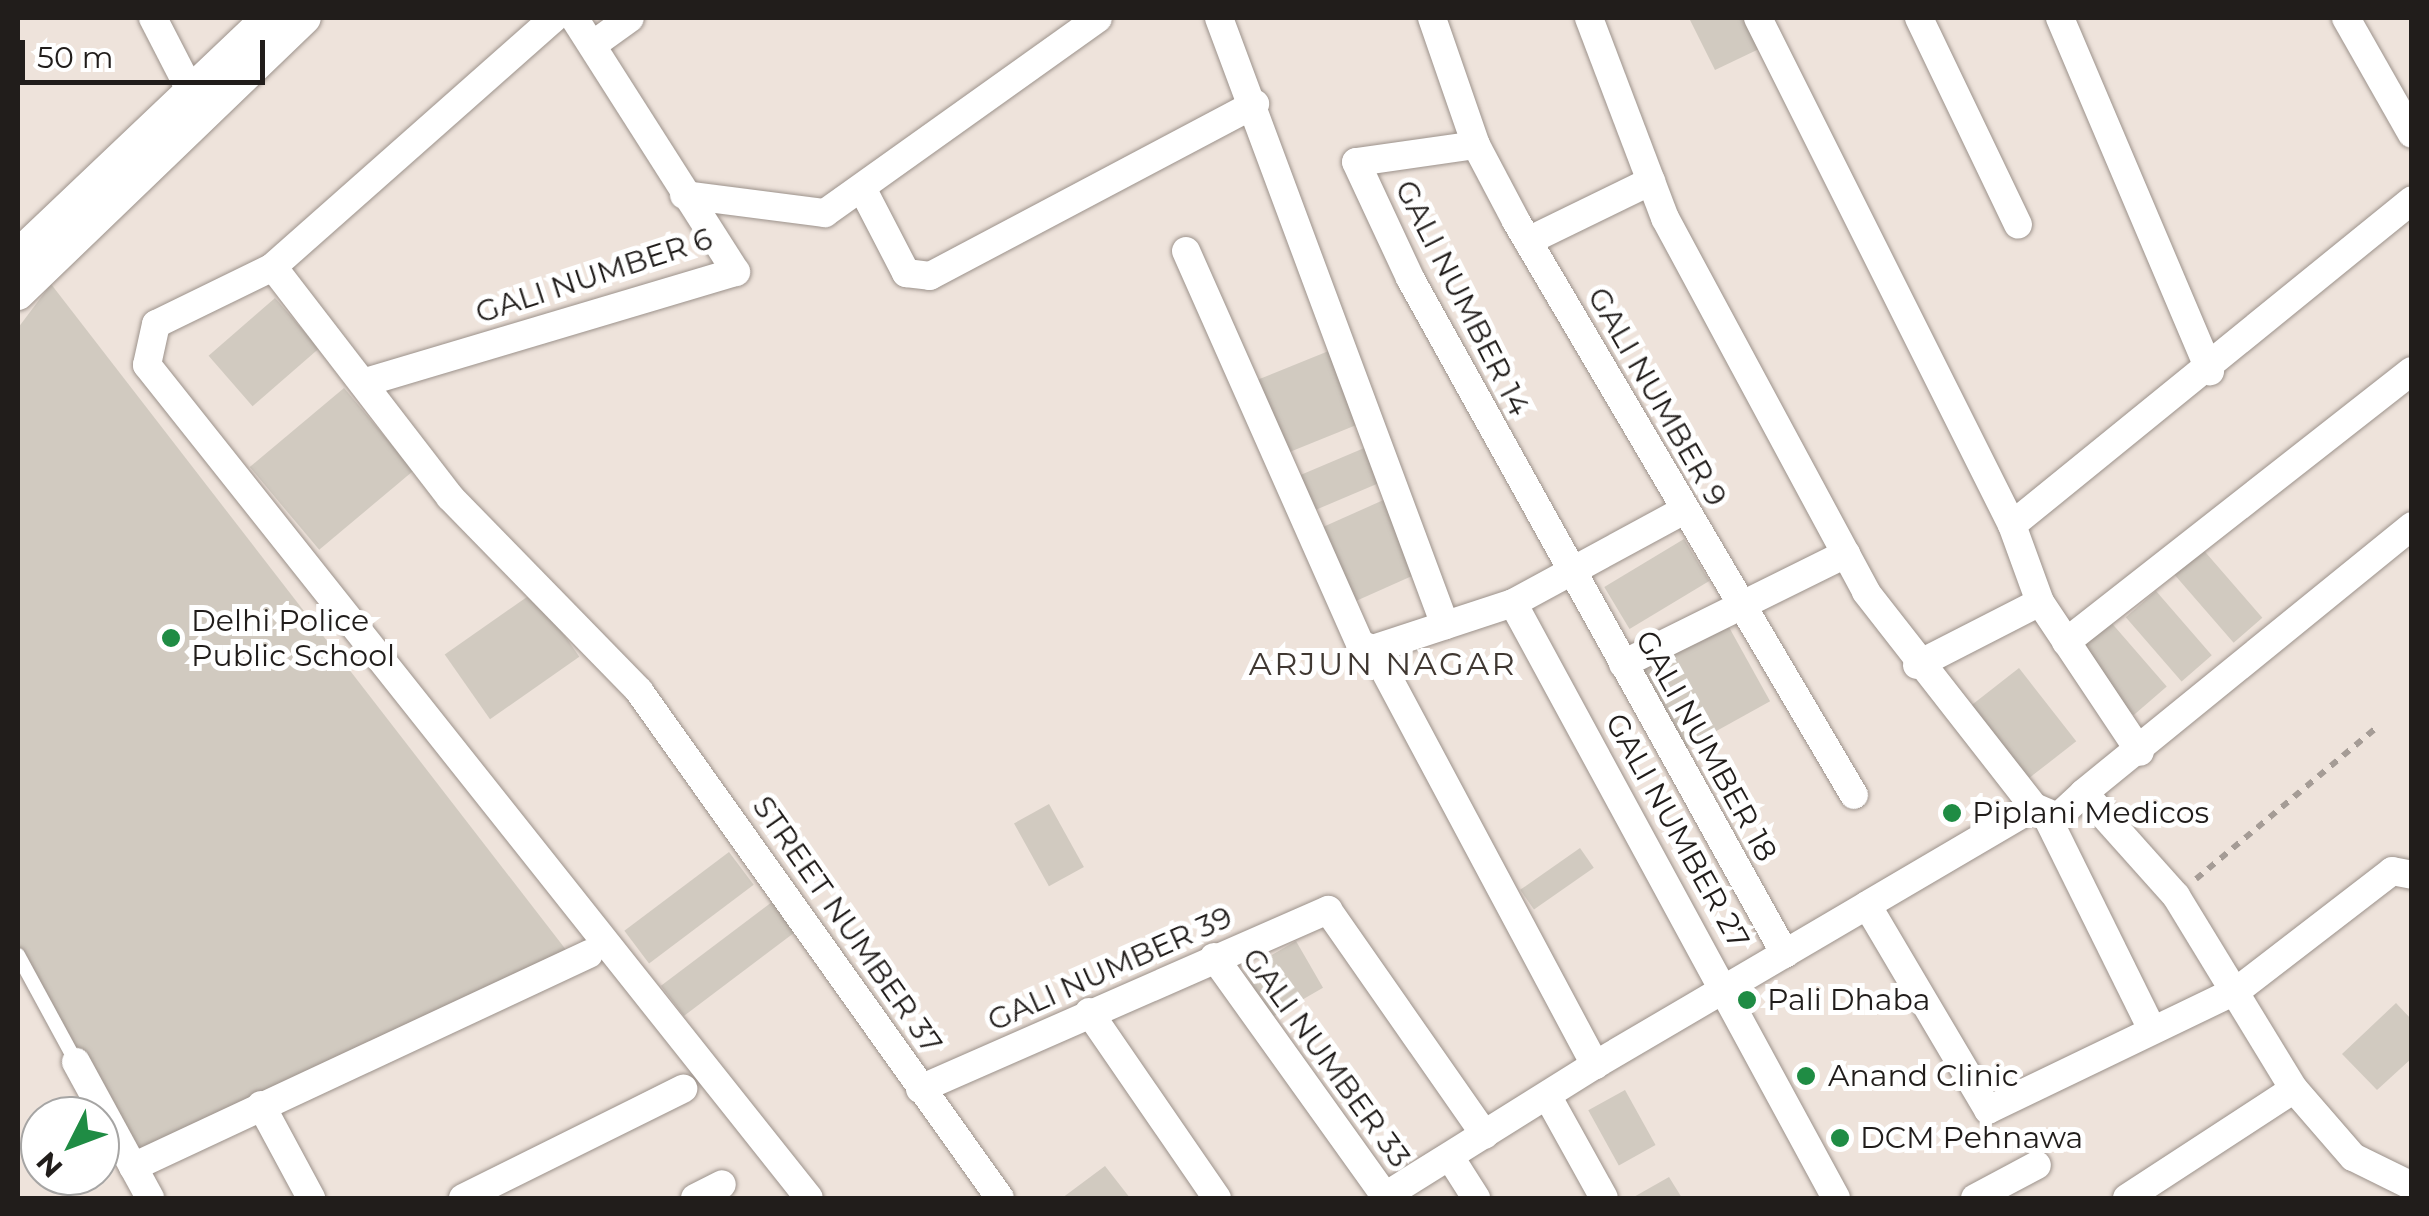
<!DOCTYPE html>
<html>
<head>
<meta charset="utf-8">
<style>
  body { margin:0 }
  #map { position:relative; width:2429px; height:1216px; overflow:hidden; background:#eee3db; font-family:Montserrat,sans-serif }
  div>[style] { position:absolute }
  .building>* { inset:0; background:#d1cac0; transform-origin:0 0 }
  .path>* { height:6px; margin-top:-3px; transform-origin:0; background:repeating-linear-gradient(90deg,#a59c96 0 8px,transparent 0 16px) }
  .roads { filter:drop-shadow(0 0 2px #9c928b) drop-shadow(0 0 2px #9c928b) }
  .service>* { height:14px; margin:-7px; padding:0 7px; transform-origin:7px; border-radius:7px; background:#fff }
  .minor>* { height:28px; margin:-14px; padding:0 14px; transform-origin:14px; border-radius:14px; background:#fff }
  .tertiary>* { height:32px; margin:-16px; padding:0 16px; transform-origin:16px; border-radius:16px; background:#fff }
  .dots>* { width:28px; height:28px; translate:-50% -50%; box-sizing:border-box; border:5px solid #fff; border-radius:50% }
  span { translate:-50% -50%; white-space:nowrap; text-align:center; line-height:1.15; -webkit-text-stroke:10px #fff; paint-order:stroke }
  .street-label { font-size:30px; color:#211d1b }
  .poi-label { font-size:30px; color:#211d1b }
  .left { translate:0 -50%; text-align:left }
  .neighbourhood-label { font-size:32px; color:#403832; letter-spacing:2.5px }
  .frame { position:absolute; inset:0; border:20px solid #211d1b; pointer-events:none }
  .north { position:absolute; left:20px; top:1096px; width:100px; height:100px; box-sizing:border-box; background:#fff; border:2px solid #a6a5a4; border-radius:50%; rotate:228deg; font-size:28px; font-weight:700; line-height:40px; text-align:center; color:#211d1b }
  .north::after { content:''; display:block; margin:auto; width:35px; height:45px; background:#1f8c44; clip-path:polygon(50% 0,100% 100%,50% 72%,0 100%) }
  .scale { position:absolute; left:20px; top:40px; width:245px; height:45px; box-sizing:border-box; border:5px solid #211d1b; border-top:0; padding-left:12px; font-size:30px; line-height:35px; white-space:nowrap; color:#211d1b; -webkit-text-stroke:8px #fff; paint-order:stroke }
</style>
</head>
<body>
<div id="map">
  <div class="building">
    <div style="clip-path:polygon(1689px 18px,1744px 18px,1759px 49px,1715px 70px)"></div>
    <div style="clip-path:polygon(51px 284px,570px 955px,136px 1155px,18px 947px,18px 328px)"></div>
    <div style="left:275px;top:298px;width:67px;height:88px;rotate:49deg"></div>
    <div style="left:1341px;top:346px;width:79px;height:102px;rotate:68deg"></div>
    <div style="left:344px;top:388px;width:108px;height:123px;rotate:50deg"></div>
    <div style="left:1376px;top:443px;width:38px;height:91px;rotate:67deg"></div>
    <div style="left:1388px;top:498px;width:81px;height:84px;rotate:66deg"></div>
    <div style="left:1684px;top:539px;width:49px;height:93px;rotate:59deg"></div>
    <div style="left:2200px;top:546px;width:95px;height:38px;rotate:49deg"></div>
    <div style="left:2156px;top:591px;width:85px;height:40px;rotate:49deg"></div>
    <div style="left:534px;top:592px;width:79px;height:109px;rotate:55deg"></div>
    <div style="left:1725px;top:620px;width:93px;height:99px;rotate:61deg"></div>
    <div style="left:2109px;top:620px;width:88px;height:44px;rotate:49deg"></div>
    <div style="left:2019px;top:668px;width:93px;height:60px;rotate:52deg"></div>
    <div style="left:1049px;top:804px;width:72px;height:40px;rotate:61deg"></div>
    <div style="left:1580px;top:848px;width:24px;height:73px;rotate:55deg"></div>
    <div style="left:729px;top:852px;width:41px;height:131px;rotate:53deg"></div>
    <div style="left:772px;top:902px;width:38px;height:139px;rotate:53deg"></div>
    <div style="left:1296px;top:941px;width:54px;height:60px;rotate:60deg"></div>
    <div style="clip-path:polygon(2396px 1003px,2412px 1020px,2412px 1058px,2377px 1090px,2342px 1054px)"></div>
    <div style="left:1625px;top:1090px;width:63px;height:42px;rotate:61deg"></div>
    <div style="clip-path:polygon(1105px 1166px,1130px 1198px,1062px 1198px)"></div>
    <div style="clip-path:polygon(1669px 1177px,1682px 1198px,1632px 1198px)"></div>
  </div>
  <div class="path">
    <div style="left:2196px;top:879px;width:234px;rotate:-40deg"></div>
  </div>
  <div class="roads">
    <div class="service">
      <div style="left:18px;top:955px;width:122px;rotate:61.5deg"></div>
    </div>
    <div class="minor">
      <div style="left:153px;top:18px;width:79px;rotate:62.8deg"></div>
      <div style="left:554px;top:18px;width:375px;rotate:138.5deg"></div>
      <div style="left:273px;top:267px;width:130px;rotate:154deg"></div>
      <div style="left:156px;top:324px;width:42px;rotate:102.4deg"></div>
      <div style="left:147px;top:365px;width:1064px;rotate:51.53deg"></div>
      <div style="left:1219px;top:18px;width:648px;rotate:69.58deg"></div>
      <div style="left:1432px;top:18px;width:134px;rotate:70.9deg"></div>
      <div style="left:1476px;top:145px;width:86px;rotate:62.2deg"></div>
      <div style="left:1516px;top:221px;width:666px;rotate:59.51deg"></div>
      <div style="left:1589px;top:18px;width:214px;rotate:69.2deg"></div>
      <div style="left:1665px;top:218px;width:425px;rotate:61.7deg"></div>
      <div style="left:1866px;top:592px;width:273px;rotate:52deg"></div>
      <div style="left:2034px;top:807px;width:26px;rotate:23deg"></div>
      <div style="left:2058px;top:817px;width:35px;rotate:-43deg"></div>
      <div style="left:1758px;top:18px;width:567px;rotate:63.39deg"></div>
      <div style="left:2012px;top:525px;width:82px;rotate:70deg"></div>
      <div style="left:2040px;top:602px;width:180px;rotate:56.3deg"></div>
      <div style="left:1919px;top:18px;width:229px;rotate:64.4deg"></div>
      <div style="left:2060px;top:18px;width:384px;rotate:67deg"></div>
      <div style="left:2346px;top:18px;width:133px;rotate:60.4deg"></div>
      <div style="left:594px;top:44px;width:44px;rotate:-35.8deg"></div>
      <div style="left:1476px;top:145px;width:121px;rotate:171.9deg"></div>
      <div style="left:1356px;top:162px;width:128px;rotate:65deg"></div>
      <div style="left:1410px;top:278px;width:773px;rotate:60.98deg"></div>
      <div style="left:862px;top:188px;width:96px;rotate:62.6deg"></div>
      <div style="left:906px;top:273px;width:24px;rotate:7deg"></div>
      <div style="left:930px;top:276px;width:368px;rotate:-27.9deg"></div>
      <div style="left:684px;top:195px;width:142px;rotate:7.3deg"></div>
      <div style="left:825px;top:213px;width:335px;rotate:-35.5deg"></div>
      <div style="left:1528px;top:241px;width:137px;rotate:-26deg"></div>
      <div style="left:1186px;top:251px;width:430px;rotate:66.1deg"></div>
      <div style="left:1360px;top:644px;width:14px;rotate:21deg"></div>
      <div style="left:1373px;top:649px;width:147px;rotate:-18.2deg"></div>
      <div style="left:1513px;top:603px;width:195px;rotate:-28.5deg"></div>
      <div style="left:273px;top:267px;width:290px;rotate:52.4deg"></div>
      <div style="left:450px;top:497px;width:271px;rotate:45.7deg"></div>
      <div style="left:639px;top:691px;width:622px;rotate:54.55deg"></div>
      <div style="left:366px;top:382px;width:386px;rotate:-16.6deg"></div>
      <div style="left:736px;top:272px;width:301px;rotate:-122.5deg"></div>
      <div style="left:2012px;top:525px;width:515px;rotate:-39.09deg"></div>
      <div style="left:2412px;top:526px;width:423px;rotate:140.9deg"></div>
      <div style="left:2084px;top:793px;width:138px;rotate:48.2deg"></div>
      <div style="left:2176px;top:896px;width:226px;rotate:58.6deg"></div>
      <div style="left:2294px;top:1089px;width:90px;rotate:49.1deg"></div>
      <div style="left:2353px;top:1157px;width:66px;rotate:26.2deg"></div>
      <div style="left:1513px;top:603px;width:677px;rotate:61.5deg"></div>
      <div style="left:2066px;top:642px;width:439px;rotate:-38.1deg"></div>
      <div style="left:1373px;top:649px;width:472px;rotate:61.9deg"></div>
      <div style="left:1595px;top:1065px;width:509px;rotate:-30.44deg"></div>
      <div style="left:1623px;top:664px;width:249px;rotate:-26.3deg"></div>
      <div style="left:1917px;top:665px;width:138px;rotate:-27.1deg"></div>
      <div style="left:2047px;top:817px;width:234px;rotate:63.7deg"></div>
      <div style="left:1867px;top:905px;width:238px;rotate:59.4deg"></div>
      <div style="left:1988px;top:1110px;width:279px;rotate:-25.7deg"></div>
      <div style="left:2239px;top:989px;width:193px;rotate:-37.6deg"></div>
      <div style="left:2392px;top:871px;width:20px;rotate:11deg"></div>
      <div style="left:1214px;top:957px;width:294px;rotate:54.4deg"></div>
      <div style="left:1089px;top:1012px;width:226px;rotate:55.5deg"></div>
      <div style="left:76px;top:1062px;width:155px;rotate:61.4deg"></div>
      <div style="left:920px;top:1089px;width:446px;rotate:-23.7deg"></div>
      <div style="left:1328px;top:910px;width:274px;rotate:55.1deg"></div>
      <div style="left:1548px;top:1097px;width:115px;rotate:61deg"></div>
      <div style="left:261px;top:1105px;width:106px;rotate:61.7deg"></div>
      <div style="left:1450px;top:1157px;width:49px;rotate:57.6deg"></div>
      <div style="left:133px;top:1167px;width:503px;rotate:-25.04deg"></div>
      <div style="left:463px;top:1198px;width:246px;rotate:-26.4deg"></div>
      <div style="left:695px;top:1198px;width:30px;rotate:-27deg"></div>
      <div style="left:1382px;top:1198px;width:251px;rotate:-32deg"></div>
      <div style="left:1975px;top:1198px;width:70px;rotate:-28deg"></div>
      <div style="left:2127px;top:1198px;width:199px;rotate:-33.1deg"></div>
    </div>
    <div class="tertiary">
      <div style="left:18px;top:255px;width:344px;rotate:-43.5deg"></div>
      <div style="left:18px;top:294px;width:398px;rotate:-43.9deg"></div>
    </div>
  </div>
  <div class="dots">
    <div style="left:171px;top:638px;background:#1f8c44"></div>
    <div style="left:1952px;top:813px;background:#1f8c44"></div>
    <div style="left:1747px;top:1000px;background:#1f8c44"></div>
    <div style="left:1806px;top:1076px;background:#1f8c44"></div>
    <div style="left:1840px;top:1138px;background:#1f8c44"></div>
  </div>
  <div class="street-label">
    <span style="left:594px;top:276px;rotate:-18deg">GALI NUMBER 6</span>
    <span style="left:1462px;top:298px;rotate:63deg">GALI NUMBER 14</span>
    <span style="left:1657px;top:397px;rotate:60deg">GALI NUMBER 9</span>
    <span style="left:1706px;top:746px;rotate:61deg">GALI NUMBER 18</span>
    <span style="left:1677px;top:831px;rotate:61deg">GALI NUMBER 27</span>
    <span style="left:847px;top:925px;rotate:55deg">STREET NUMBER 37</span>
    <span style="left:1110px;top:969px;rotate:-24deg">GALI NUMBER 39</span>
    <span style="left:1326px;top:1058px;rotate:54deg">GALI NUMBER 33</span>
  </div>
  <div class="poi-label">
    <span class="left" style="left:191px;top:638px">Delhi Police<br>Public School</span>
    <span class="left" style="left:1972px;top:813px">Piplani Medicos</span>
    <span class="left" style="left:1767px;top:1000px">Pali Dhaba</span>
    <span class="left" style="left:1828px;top:1076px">Anand Clinic</span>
    <span class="left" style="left:1860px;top:1138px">DCM Pehnawa</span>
  </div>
  <div class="neighbourhood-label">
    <span style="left:1383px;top:664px">ARJUN NAGAR</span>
  </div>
  <div class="frame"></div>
  <div class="north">N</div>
  <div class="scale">50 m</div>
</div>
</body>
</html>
